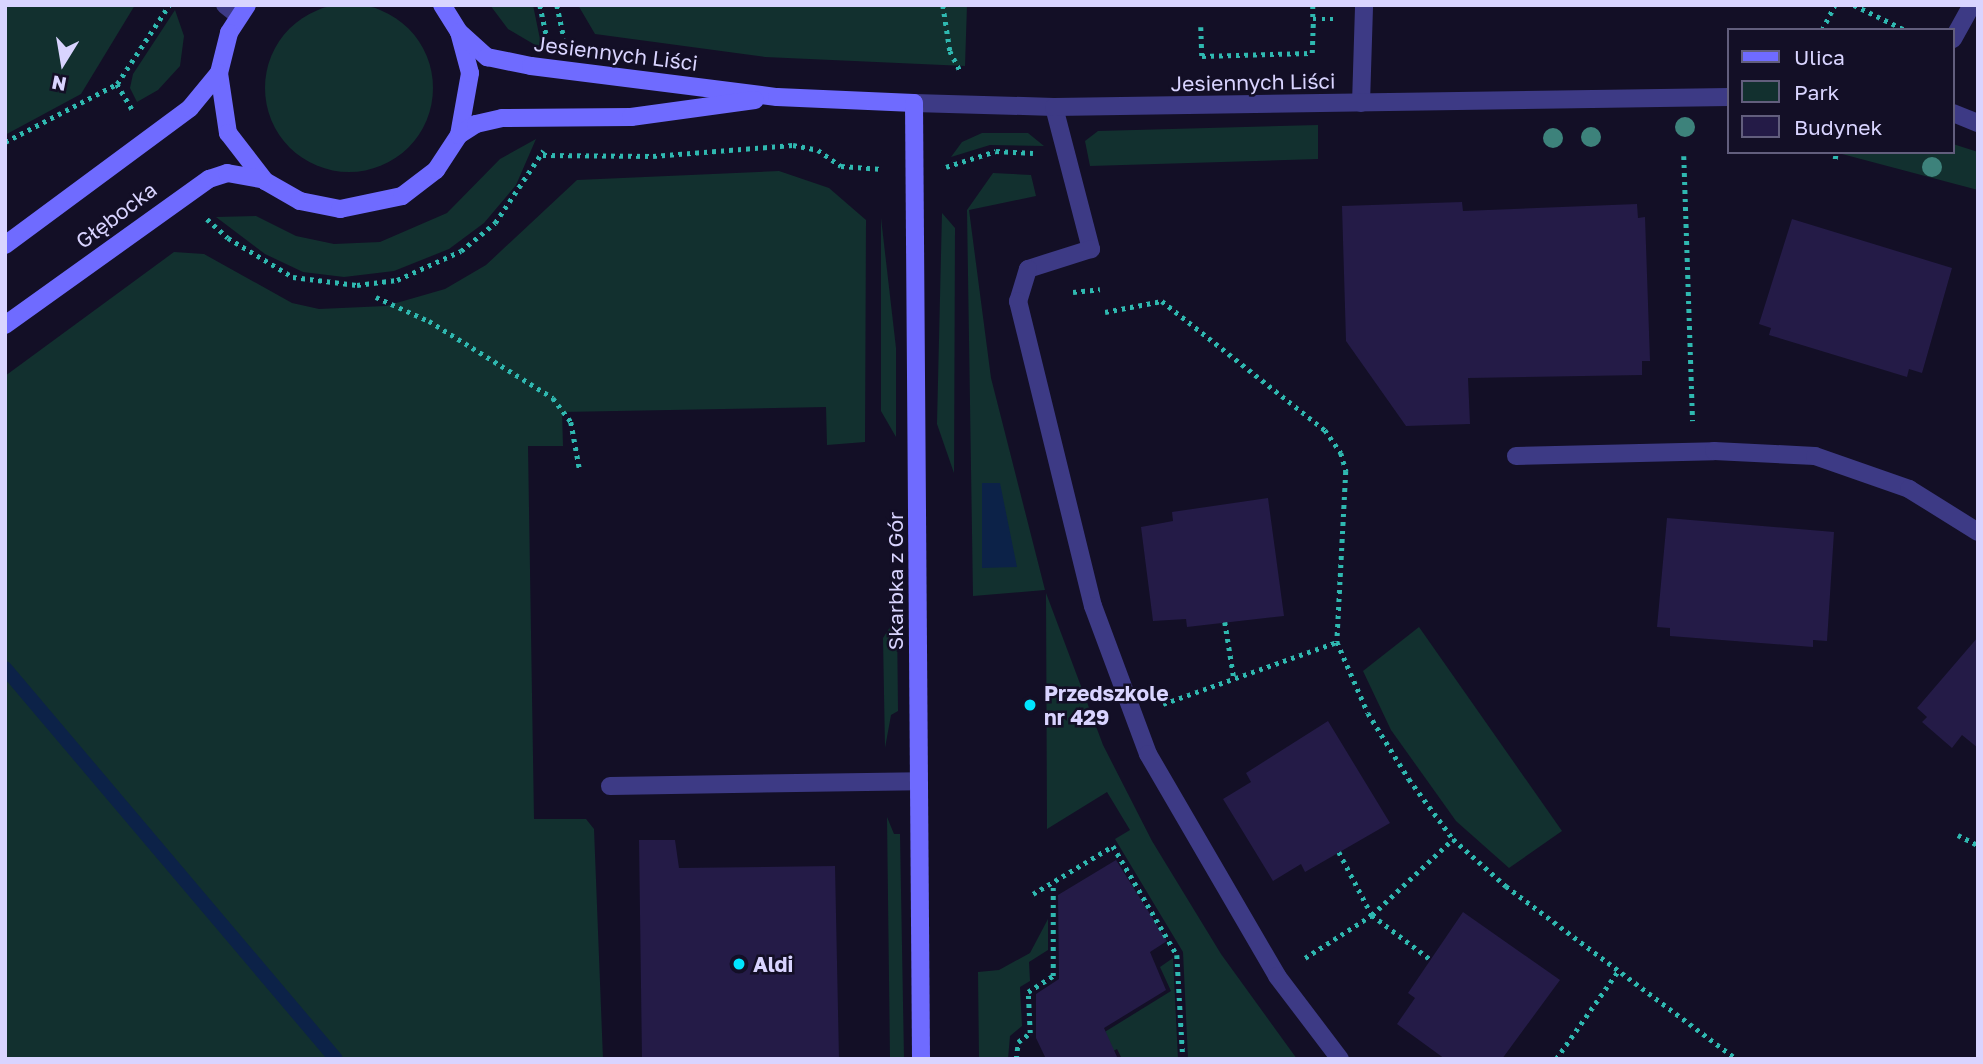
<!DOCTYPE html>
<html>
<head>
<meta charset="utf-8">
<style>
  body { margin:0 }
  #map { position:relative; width:1983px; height:1064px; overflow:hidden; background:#130f26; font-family:"Golos Text",sans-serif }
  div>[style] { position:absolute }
  .green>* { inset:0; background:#12302f }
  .round { border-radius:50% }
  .water>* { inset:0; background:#0c2248 }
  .stream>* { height:14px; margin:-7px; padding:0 7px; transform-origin:7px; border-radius:7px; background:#0c2248 }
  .building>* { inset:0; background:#241b47 }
  .path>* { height:4.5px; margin-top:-2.25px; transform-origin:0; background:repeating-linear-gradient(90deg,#2fb8b0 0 3.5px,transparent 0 8.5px) }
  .lane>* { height:18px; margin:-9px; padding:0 9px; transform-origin:9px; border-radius:9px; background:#3d3a85 }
  .street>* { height:18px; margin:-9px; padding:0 9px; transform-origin:9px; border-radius:9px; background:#3d3a85 }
  .secondary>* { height:18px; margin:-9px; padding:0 9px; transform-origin:9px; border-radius:9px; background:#6f6bff }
  .trees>* { width:20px; height:20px; margin:-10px; border-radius:50%; background:#3d827b }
  .dots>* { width:19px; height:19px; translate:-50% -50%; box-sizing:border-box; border:4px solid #130f26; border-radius:50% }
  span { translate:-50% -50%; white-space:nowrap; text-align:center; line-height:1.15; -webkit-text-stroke:5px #130f26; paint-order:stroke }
  .street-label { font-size:21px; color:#d9d4ff }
  .poi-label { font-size:21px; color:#d9d4ff; font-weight:700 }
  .left { translate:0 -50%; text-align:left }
  .frame { position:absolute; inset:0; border:7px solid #d9d4ff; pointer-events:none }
  .legend { position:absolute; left:1727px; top:28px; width:228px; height:126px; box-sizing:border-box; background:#130f26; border:2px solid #625e7d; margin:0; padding:9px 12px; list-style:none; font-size:21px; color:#d9d4ff }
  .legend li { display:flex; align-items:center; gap:14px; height:35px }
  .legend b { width:35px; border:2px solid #625e7d }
  .north { position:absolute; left:28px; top:28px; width:70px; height:70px; -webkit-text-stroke:5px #130f26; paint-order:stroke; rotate:191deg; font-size:19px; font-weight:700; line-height:28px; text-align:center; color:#d9d4ff }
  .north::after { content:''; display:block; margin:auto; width:24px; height:32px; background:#d9d4ff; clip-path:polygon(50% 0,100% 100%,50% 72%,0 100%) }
</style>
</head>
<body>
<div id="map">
  <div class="green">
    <div class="round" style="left:265px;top:4px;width:168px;height:168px"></div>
    <div style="clip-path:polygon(5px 5px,135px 5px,81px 94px,5px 135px)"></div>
    <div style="clip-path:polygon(490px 5px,533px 5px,542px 49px,508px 29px)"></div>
    <div style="clip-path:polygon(578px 5px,967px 5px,965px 66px,765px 57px,595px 34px)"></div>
    <div style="clip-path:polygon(175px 10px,184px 36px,180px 66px,158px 90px,137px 102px,130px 88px,133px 74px)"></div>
    <div style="clip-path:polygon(1318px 125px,1318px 159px,1090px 166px,1085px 141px,1098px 131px)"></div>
    <div style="clip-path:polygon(982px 133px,1028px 133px,1044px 146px,990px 145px,951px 157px,962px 142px)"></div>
    <div style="clip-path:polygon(536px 139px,516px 185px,484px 223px,449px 249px,394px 271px,344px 277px,303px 272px,265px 254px,216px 217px,256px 216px,296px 236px,334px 244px,380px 242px,447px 213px,500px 159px)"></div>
    <div style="clip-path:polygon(1953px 144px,1978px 152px,1978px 190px,1842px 154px,1953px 152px)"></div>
    <div style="clip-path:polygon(779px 171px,829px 188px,866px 220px,865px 442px,827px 445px,826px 407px,562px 412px,563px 446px,528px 446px,534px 819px,586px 819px,594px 829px,603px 1059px,5px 1059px,5px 376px,174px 252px,204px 254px,292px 303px,319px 309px,386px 306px,445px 289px,486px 265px,577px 180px)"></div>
    <div style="clip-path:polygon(993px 173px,1031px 175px,1036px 196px,969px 210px,991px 378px,1045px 590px,973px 596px,967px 210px)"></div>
    <div style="clip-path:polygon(942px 213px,955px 228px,954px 473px,937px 424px)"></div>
    <div style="clip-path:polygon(881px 218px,896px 348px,896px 437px,881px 411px)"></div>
    <div style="clip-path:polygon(1046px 593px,1103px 745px,1152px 841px,1221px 954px,1297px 1059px,1188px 1059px,1183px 952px,1115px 839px,1130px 830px,1107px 792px,1047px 829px)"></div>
    <div style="clip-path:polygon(897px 616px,898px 711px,891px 715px,885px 748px,883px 638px)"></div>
    <div style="clip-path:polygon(1419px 627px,1562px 831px,1509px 868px,1456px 821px,1391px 730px,1363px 671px)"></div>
    <div style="clip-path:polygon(887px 817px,894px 834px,900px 834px,904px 1059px,890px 1059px)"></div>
    <div style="clip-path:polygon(1048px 919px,1048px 950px,1029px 962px,1030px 981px,1020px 987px,1022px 1026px,1010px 1036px,1008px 1059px,979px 1059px,978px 972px,999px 970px,1030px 953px)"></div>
    <div style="clip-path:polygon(1173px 958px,1178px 1059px,1122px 1059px,1117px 1049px,1098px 1059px,1082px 1046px,1171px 991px,1160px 967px)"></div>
  </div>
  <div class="water">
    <div style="clip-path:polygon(982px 483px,1000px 483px,1017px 567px,982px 568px)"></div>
  </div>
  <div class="stream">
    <div style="left:5px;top:668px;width:512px;rotate:49.75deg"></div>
  </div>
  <div class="building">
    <div style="clip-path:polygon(1462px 202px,1463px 211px,1637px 204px,1638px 218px,1645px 217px,1650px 361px,1642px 361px,1642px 375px,1468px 378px,1470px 424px,1406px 426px,1346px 341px,1342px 206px)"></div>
    <div style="clip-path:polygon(1792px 219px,1952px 268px,1922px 373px,1909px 369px,1907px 377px,1769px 335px,1771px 328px,1759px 324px)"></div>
    <div style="clip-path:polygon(1268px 498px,1284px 616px,1187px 627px,1186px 619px,1153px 621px,1141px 527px,1173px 521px,1172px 512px)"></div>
    <div style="clip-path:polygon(1667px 518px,1834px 532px,1827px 641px,1813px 640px,1813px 647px,1670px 636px,1670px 628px,1657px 627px)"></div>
    <div style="clip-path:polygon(1978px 637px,1978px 748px,1962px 735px,1952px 748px,1922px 722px,1927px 717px,1917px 708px)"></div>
    <div style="clip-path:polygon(1328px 721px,1390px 823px,1305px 872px,1301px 864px,1273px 881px,1223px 799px,1251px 782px,1246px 773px)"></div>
    <div style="clip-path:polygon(639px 840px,675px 840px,679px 868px,835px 866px,839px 1059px,642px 1059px)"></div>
    <div style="clip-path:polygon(1116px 860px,1167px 941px,1150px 952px,1166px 990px,1104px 1028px,1118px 1059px,1046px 1059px,1036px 1038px,1036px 994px,1059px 979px,1058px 895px)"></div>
    <div style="clip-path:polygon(1463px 912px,1560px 980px,1502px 1059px,1445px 1059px,1397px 1024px,1415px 998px,1408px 993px)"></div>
  </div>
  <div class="path">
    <div style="left:540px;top:5px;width:33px;rotate:78deg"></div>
    <div style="left:557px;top:5px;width:34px;rotate:78deg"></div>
    <div style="left:943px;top:5px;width:47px;rotate:81.3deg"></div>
    <div style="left:950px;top:51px;width:22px;rotate:63deg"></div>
    <div style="left:1313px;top:5px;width:14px;rotate:90deg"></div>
    <div style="left:1313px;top:19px;width:20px"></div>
    <div style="left:1854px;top:5px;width:57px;rotate:26.1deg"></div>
    <div style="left:1201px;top:27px;width:29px;rotate:88deg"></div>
    <div style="left:1202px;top:56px;width:110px;rotate:-1.6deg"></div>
    <div style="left:1312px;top:53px;width:34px;rotate:-88deg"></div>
    <div style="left:1822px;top:30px;width:28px;rotate:-63deg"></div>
    <div style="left:117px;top:84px;width:31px;rotate:59deg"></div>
    <div style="left:5px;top:142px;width:126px;rotate:-27.4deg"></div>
    <div style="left:117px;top:84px;width:95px;rotate:-56.6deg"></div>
    <div style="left:543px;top:155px;width:110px;rotate:0.5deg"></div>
    <div style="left:653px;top:156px;width:140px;rotate:-4.5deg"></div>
    <div style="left:793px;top:145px;width:25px;rotate:11deg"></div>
    <div style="left:818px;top:150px;width:28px;rotate:35deg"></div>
    <div style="left:841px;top:166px;width:41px;rotate:4.2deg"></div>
    <div style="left:1684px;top:156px;width:265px;rotate:88.1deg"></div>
    <div style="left:1835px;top:159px;width:7px;rotate:-82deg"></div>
    <div style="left:946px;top:167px;width:52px;rotate:-17.7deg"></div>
    <div style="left:996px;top:151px;width:37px;rotate:3deg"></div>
    <div style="left:207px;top:219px;width:28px;rotate:42deg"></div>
    <div style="left:228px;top:238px;width:76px;rotate:31deg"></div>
    <div style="left:293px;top:277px;width:64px;rotate:7.1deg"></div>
    <div style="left:357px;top:285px;width:40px;rotate:-7.1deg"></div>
    <div style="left:397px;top:280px;width:70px;rotate:-24.4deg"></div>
    <div style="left:461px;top:251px;width:44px;rotate:-39.5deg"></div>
    <div style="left:495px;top:223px;width:87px;rotate:-56.3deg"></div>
    <div style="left:1073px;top:292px;width:27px;rotate:-6deg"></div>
    <div style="left:376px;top:297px;width:58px;rotate:24.4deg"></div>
    <div style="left:429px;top:321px;width:146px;rotate:31.8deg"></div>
    <div style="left:553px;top:398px;width:30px;rotate:53deg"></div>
    <div style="left:571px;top:422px;width:50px;rotate:79.6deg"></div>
    <div style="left:1105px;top:312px;width:58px;rotate:-10.9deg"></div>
    <div style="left:1162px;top:301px;width:208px;rotate:38.4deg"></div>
    <div style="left:1325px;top:430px;width:28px;rotate:55deg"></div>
    <div style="left:1341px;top:453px;width:19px;rotate:74deg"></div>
    <div style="left:1346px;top:471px;width:171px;rotate:93deg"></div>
    <div style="left:1337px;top:642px;width:77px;rotate:66.4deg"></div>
    <div style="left:1368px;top:713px;width:78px;rotate:58.2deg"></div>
    <div style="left:1409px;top:779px;width:74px;rotate:53.7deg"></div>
    <div style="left:1453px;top:839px;width:71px;rotate:41.6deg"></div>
    <div style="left:1506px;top:886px;width:288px;rotate:36.9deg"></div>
    <div style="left:1225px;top:622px;width:57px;rotate:80.9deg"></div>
    <div style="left:1163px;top:704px;width:185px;rotate:-19.6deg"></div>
    <div style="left:1958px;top:835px;width:22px;rotate:27deg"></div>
    <div style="left:1339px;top:852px;width:71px;rotate:62.4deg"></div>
    <div style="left:1372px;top:915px;width:74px;rotate:37.3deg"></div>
    <div style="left:1033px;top:894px;width:93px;rotate:-31deg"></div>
    <div style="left:1113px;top:846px;width:126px;rotate:59.6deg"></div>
    <div style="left:1177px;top:955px;width:104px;rotate:86.7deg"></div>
    <div style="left:1305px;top:958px;width:80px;rotate:-32.7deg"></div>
    <div style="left:1372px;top:915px;width:111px;rotate:-43.2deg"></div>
    <div style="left:1016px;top:1059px;width:17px;rotate:-83deg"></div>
    <div style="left:1018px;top:1042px;width:15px;rotate:-37deg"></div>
    <div style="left:1030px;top:1033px;width:41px;rotate:-92.8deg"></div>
    <div style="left:1028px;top:992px;width:30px;rotate:-33deg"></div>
    <div style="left:1053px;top:976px;width:90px;rotate:-90deg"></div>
    <div style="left:1556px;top:1059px;width:108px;rotate:-54.8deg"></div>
  </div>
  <div class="lane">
    <div style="left:1361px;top:103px;width:98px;rotate:-88.2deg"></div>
    <div style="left:1054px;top:107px;width:147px;rotate:75.4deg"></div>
    <div style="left:1091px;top:249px;width:66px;rotate:162.4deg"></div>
    <div style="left:1028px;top:269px;width:34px;rotate:107deg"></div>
    <div style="left:1018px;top:301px;width:314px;rotate:76.2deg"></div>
    <div style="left:1093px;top:606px;width:158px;rotate:69.6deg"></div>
    <div style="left:1148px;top:754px;width:257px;rotate:59.8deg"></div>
    <div style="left:1277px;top:976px;width:104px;rotate:52.8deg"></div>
    <div style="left:1516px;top:456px;width:198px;rotate:-1.4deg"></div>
    <div style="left:1714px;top:451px;width:101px;rotate:2.8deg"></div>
    <div style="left:1815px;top:456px;width:100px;rotate:19.3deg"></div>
    <div style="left:1909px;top:489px;width:81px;rotate:31.9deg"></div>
    <div style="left:610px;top:786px;width:308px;rotate:-0.9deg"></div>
  </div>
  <div class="street">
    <div style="left:225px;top:5px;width:18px;rotate:38deg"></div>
    <div style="left:1953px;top:39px;width:39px;rotate:-61deg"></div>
    <div style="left:914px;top:103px;width:140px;rotate:1.6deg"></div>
    <div style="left:1054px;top:107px;width:675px;rotate:-0.85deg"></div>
    <div style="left:1953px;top:113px;width:27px;rotate:22deg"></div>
  </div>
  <div class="secondary">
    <div style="left:247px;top:5px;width:33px;rotate:123deg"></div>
    <div style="left:229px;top:33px;width:41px;rotate:104deg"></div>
    <div style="left:219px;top:73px;width:61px;rotate:81.5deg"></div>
    <div style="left:228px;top:133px;width:61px;rotate:52.4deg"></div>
    <div style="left:265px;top:181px;width:40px;rotate:29.7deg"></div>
    <div style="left:300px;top:201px;width:41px;rotate:11.3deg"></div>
    <div style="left:340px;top:209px;width:63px;rotate:-11.8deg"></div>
    <div style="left:402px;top:196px;width:43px;rotate:-37.4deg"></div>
    <div style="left:436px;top:170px;width:42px;rotate:-56.7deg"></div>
    <div style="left:459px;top:135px;width:63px;rotate:-79.9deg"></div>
    <div style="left:470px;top:73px;width:42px;rotate:-105deg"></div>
    <div style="left:459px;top:32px;width:32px;rotate:-122deg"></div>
    <div style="left:459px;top:32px;width:38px;rotate:42deg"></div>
    <div style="left:487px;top:57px;width:45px;rotate:11.6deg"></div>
    <div style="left:531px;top:66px;width:248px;rotate:7.2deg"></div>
    <div style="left:777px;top:97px;width:137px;rotate:2.5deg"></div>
    <div style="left:914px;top:103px;width:956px;rotate:89.58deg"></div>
    <div style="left:459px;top:135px;width:20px;rotate:-33deg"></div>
    <div style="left:476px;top:124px;width:27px;rotate:-13deg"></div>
    <div style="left:502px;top:118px;width:129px;rotate:-0.4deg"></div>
    <div style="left:631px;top:117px;width:125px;rotate:-7.8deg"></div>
    <div style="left:5px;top:245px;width:230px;rotate:-36.5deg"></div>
    <div style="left:190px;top:108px;width:45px;rotate:-50.4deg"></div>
    <div style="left:5px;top:325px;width:251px;rotate:-35.6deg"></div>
    <div style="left:209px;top:179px;width:19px;rotate:-18deg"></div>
    <div style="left:227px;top:173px;width:35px;rotate:10deg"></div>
  </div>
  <div class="trees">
    <div style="left:1685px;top:127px"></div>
    <div style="left:1591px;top:137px"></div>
    <div style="left:1553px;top:138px"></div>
    <div style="left:1932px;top:167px"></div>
  </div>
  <div class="dots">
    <div style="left:1030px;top:705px;background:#00e5ff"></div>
    <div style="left:739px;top:964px;background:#00e5ff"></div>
  </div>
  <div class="street-label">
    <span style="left:616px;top:53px;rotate:7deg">Jesiennych Liści</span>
    <span style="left:1253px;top:82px;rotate:-1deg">Jesiennych Liści</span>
    <span style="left:116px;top:215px;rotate:-37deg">Głębocka</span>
    <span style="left:895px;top:581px;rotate:-90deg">Skarbka z Gór</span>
  </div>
  <div class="poi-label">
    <span class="left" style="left:1044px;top:705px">Przedszkole<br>nr 429</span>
    <span class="left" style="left:753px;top:964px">Aldi</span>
  </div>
  <div class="frame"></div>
  <ul class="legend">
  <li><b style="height:9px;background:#6f6bff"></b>Ulica</li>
  <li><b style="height:19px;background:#12302f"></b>Park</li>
  <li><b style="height:19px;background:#241b47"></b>Budynek</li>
  </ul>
  <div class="north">N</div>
</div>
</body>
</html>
